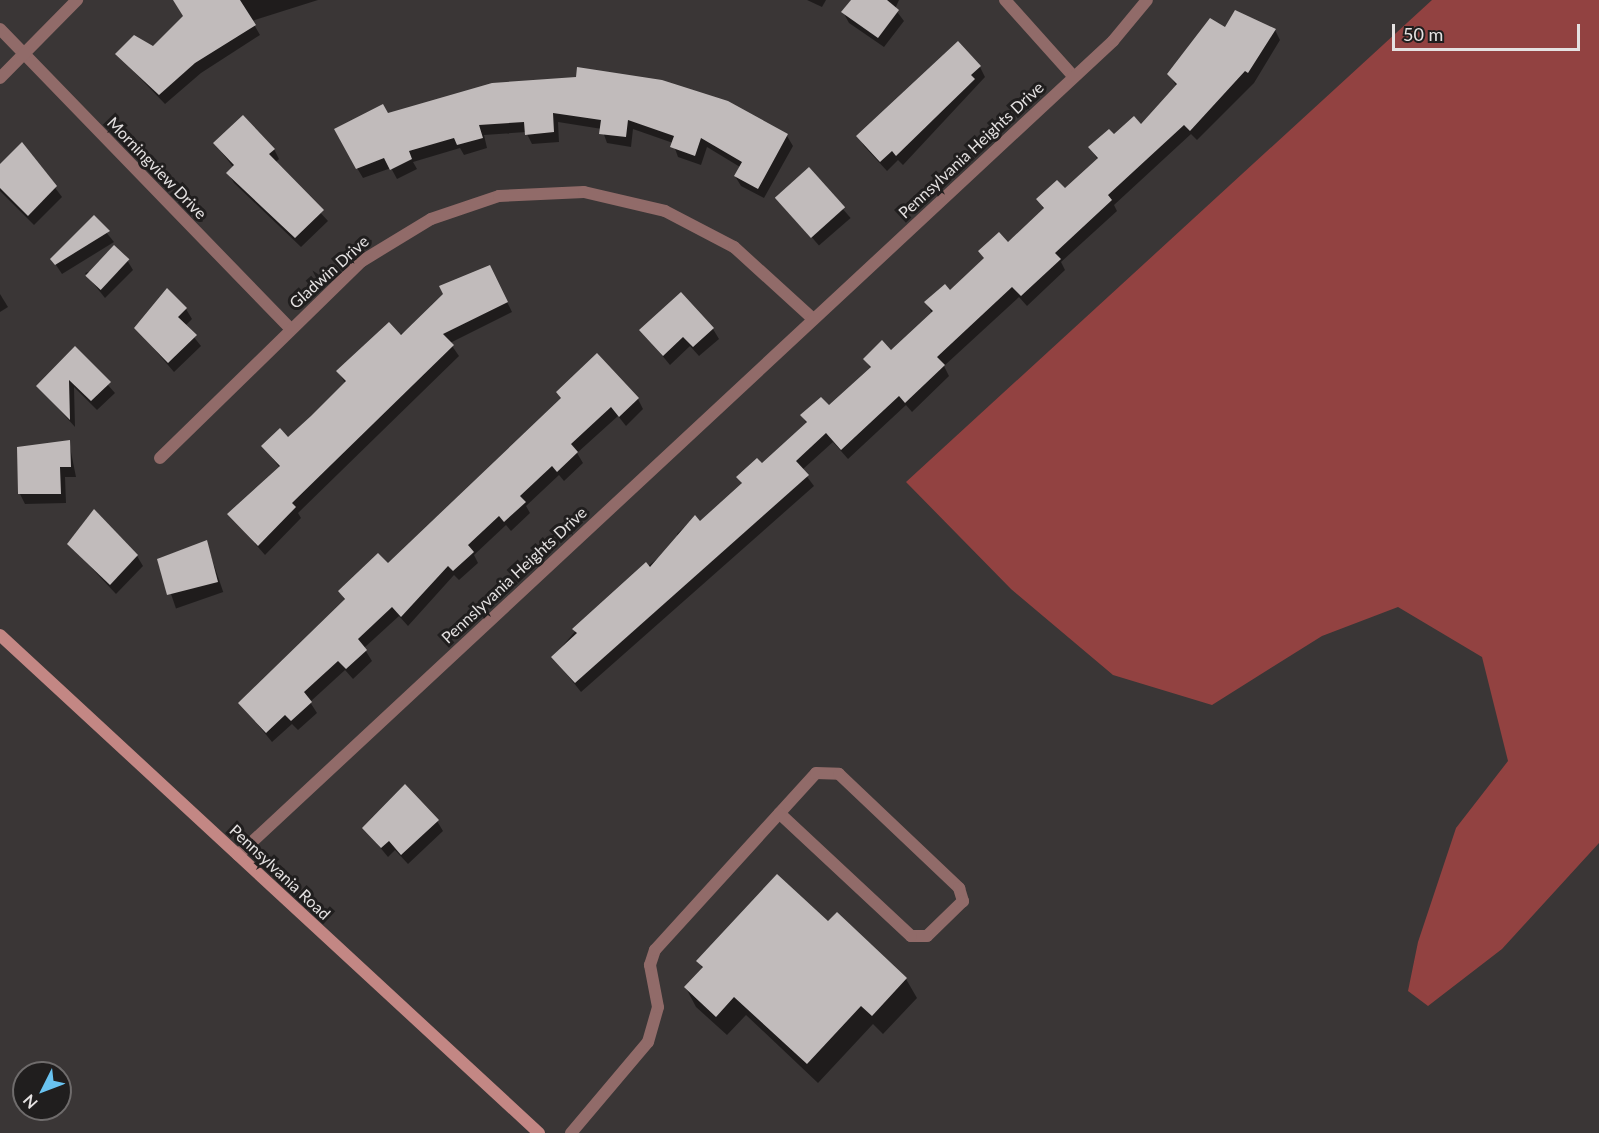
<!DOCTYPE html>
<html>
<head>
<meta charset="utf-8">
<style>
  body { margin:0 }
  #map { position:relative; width:1599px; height:1133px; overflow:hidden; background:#3a3636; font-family:Lato,sans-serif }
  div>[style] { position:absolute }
  .forest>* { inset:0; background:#924241 }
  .shadow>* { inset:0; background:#0007; transform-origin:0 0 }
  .building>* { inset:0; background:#c1bbbb; transform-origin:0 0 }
  .lane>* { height:12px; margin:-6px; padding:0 6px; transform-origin:6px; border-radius:6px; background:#916b69 }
  .street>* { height:12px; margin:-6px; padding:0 6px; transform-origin:6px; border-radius:6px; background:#916b69 }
  .secondary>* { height:12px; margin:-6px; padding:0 6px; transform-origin:6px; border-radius:6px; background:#c38784 }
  span { translate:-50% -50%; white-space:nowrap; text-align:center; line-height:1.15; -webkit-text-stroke:6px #201e1e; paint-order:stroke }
  .street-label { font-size:16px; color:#e5e2e2 }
  .north { position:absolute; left:12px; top:1061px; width:60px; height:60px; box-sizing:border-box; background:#201e1e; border:2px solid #6f6c6c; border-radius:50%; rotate:228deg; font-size:16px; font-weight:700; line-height:24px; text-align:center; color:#e5e2e2 }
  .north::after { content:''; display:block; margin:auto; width:21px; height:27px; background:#69c3f1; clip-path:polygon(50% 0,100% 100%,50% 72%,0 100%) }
  .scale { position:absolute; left:1392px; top:24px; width:188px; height:27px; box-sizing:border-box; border:3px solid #e5e2e2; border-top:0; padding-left:8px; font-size:18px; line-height:21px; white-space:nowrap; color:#e5e2e2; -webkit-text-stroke:4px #201e1e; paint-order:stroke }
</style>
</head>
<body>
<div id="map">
  <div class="forest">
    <div style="clip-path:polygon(1432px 0,1599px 0,1599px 843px,1502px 949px,1428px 1006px,1408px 991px,1418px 942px,1456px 828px,1508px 761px,1482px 657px,1398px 607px,1322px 636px,1212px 705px,1113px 675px,1011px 589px,906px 482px)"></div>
  </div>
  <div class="shadow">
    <div style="clip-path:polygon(178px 0,318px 0,252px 21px,260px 35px,201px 73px,165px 104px,117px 54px,154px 47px,184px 17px)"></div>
    <div style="clip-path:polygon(807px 0,826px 0,822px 7px)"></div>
    <div style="clip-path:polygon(853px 0,899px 0,895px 9px,904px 21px,884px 47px,849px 23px,843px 12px)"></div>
    <div style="clip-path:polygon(1236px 11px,1275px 30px,1280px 40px,1254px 83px,1197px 140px,1191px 134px,1114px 205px,1117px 211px,1061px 262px,1065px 270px,1027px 306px,1019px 297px,944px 366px,949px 376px,912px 412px,906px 405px,848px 459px,833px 442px,802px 470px,814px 486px,581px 692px,553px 657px,591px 613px,680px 540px,677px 534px,695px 517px,700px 523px,742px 484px,738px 477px,762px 465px,807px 424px,802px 416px,829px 407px,871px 369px,865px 359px,891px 352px,932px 313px,926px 303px,950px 292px,985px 259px,980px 252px,1008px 244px,1044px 210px,1038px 199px,1065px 190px,1098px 160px,1090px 148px,1141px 126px,1177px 87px,1169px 74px,1225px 29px)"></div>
    <div style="clip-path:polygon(980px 67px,985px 77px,903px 165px,898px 160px,887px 171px,864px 146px,858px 136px)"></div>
    <div style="clip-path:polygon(492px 85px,787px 136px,793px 146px,764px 198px,741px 186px,735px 176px,740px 167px,707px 147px,701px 165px,678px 157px,673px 143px,633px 129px,631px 147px,607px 143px,602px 129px,558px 122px,559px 142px,532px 144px,526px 132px,484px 135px,487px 148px,464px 155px,460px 148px,413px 162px,417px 169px,397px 179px,391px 168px,363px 178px,357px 168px,388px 115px)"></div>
    <div style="clip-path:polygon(22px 144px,62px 197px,34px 225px,0 191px,0 167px)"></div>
    <div style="clip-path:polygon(215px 144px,274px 149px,279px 159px,275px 163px,328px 221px,301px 247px,234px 183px,228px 173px,234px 168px)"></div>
    <div style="left:808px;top:169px;width:65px;height:42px;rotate:49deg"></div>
    <div style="clip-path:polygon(94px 217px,114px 242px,62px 274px,52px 259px)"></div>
    <div style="clip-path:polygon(127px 260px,133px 270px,105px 298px,85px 273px)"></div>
    <div style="clip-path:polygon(495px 277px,512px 312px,450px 343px,459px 356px,298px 513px,301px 518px,265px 555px,229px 514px,280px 468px,263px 446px,288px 440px,346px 384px,338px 372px)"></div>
    <div style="clip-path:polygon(0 294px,8px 307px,0 312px)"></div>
    <div style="clip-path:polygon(186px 309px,192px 319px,185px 326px,201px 346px,174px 372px,136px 328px)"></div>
    <div style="clip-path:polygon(713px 329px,719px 339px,699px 356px,690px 346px,670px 365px,641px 330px)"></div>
    <div style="clip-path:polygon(75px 348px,115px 393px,97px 410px,74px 387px,75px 427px,38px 386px)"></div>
    <div style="clip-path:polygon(558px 392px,638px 399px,643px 409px,626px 426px,618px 416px,577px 453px,583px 463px,564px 481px,559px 475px,526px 506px,530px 513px,511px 531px,506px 525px,474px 555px,478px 563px,459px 580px,454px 575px,408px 626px,399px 616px,364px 648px,372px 661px,353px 679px,345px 670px,310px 702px,317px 713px,298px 730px,292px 724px,272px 742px,240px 703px,345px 601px,340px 591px,388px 566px,562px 399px)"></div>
    <div style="clip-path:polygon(69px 442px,76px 477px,65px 477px,66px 503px,25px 504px,20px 494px)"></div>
    <div style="left:206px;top:542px;width:53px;height:50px;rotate:71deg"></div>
    <div style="clip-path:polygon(69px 544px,137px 556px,143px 566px,116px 594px)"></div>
    <div style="clip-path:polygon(437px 821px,443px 831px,408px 864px,395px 850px,388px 857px,364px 828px)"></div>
    <div style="clip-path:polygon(828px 923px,906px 979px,917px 998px,883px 1034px,873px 1024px,818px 1083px,746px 1015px,727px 1035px,696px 1007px,686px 988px,703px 969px,698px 961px)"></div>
  </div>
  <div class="building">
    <div style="clip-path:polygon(173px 0,240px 0,256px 25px,195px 63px,159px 95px,115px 54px,134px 35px,153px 46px,183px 16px)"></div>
    <div style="clip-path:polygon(851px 0,887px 0,899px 10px,878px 38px,841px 12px)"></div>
    <div style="clip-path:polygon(1235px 10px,1276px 29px,1248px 73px,1245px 71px,1190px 131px,1184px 125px,1108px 195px,1112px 200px,1055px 253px,1061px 259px,1021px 296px,1012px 287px,937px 357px,945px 365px,905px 403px,899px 396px,841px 450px,826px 433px,796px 461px,809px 475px,575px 683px,551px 657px,577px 633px,572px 629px,646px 562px,650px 567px,695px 515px,700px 521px,742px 483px,736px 477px,757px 458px,762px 463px,807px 422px,800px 415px,821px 397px,829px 405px,871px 367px,863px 359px,882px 340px,891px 350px,933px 311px,924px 302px,945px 284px,950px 290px,984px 258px,978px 251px,988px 242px,999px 232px,1008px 242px,1044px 208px,1036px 199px,1057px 180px,1065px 188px,1098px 158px,1088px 147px,1109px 129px,1114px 134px,1134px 116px,1141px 124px,1177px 84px,1167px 74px,1210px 18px,1225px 27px)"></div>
    <div style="clip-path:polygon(958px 41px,981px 66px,971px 75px,975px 79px,896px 156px,892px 151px,880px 162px,856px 136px)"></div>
    <div style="clip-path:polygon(577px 67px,662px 80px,728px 101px,788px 134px,758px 189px,734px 176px,742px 162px,701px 138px,695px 156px,670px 147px,674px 136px,628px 120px,626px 137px,599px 134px,601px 120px,553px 113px,554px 132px,525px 135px,524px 122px,479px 125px,483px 138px,457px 145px,454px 138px,409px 151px,412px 159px,390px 170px,384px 158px,356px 169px,334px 129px,383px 104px,388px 113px,492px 83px,576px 77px)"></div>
    <div style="clip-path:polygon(243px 115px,275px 149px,269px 154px,324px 210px,295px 238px,226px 173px,234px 165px,213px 143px)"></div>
    <div style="clip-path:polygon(22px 142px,57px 186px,28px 216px,0 188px,0 164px)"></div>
    <div style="left:809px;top:167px;width:54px;height:46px;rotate:48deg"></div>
    <div style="clip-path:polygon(94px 215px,110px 231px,55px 265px,50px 259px)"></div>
    <div style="left:114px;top:245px;width:21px;height:42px;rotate:43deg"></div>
    <div style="clip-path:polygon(490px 265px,508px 302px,443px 334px,454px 345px,292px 503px,296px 507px,258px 546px,227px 514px,280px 466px,261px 446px,280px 428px,288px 437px,311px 416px,346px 381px,336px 371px,389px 322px,401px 335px,443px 294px,439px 286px)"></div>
    <div style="clip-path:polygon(167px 288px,187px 308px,178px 317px,197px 335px,168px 363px,134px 328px)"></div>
    <div style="clip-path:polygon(681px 292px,714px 328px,693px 347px,683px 337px,663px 356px,639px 330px)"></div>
    <div style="clip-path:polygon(75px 346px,111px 382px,91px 401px,69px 380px,70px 420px,36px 386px)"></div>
    <div style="clip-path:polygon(597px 353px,639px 398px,619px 417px,611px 407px,571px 444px,578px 452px,557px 472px,552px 466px,520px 496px,526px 502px,504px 522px,499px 516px,468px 545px,474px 552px,453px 571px,448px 566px,401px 617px,392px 607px,358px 639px,367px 650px,346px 669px,338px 661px,304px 692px,312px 702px,291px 721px,285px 715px,266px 733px,238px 703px,345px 599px,338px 591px,378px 553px,388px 563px,561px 398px,556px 392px)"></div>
    <div style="clip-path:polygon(70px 440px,71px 467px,60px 467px,61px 494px,18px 494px,17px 447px)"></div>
    <div style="clip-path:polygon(94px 509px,138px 555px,110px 585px,67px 544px)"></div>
    <div style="clip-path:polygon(207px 540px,218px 582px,167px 595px,157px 559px)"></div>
    <div style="clip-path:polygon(405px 784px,439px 820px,401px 855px,389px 841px,381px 848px,362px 828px)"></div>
    <div style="clip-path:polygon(777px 874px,828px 921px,837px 912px,907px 978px,872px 1016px,861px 1006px,807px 1064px,734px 997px,716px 1017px,684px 987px,703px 967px,696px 961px)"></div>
  </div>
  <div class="lane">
    <div style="left:571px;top:1133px;width:119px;rotate:-49.8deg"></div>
    <div style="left:648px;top:1042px;width:36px;rotate:-74deg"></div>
    <div style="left:658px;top:1007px;width:43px;rotate:-100.8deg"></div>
    <div style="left:650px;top:965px;width:16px;rotate:-72deg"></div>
    <div style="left:655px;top:950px;width:239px;rotate:-47.7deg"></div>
    <div style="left:816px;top:773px;width:23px;rotate:2deg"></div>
    <div style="left:839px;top:774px;width:166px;rotate:43.5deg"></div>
    <div style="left:959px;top:888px;width:14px;rotate:73deg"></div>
    <div style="left:963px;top:901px;width:50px;rotate:135.8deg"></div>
    <div style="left:927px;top:936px;width:16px;rotate:180deg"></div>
    <div style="left:911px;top:936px;width:180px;rotate:-137deg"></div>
  </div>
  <div class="street">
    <div style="left:1005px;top:0;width:103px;rotate:48.1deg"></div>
    <div style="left:0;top:29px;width:418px;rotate:45.9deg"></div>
    <div style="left:0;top:78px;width:110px;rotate:-45.4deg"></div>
    <div style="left:160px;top:458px;width:282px;rotate:-44.3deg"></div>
    <div style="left:362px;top:261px;width:81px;rotate:-31.3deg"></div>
    <div style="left:431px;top:219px;width:72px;rotate:-18.7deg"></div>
    <div style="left:499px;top:196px;width:85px;rotate:-2.7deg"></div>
    <div style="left:584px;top:192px;width:83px;rotate:13.2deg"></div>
    <div style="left:665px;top:211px;width:78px;rotate:27.6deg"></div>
    <div style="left:734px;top:247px;width:107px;rotate:42.3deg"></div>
    <div style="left:238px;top:855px;width:1195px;rotate:-42.93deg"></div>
    <div style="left:1113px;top:41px;width:53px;rotate:-50.3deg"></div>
  </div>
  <div class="secondary">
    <div style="left:0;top:635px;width:734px;rotate:42.74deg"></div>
  </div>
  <div class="street-label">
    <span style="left:971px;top:150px;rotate:-43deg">Pennsylvania Heights Drive</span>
    <span style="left:157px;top:168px;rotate:46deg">Morningview Drive</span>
    <span style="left:329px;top:272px;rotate:-42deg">Gladwin Drive</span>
    <span style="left:514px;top:575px;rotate:-43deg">Pennslyvania Heights Drive</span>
    <span style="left:280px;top:872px;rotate:43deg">Pennsylvania Road</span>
  </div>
  <div class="north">N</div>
  <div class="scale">50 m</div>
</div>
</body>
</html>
